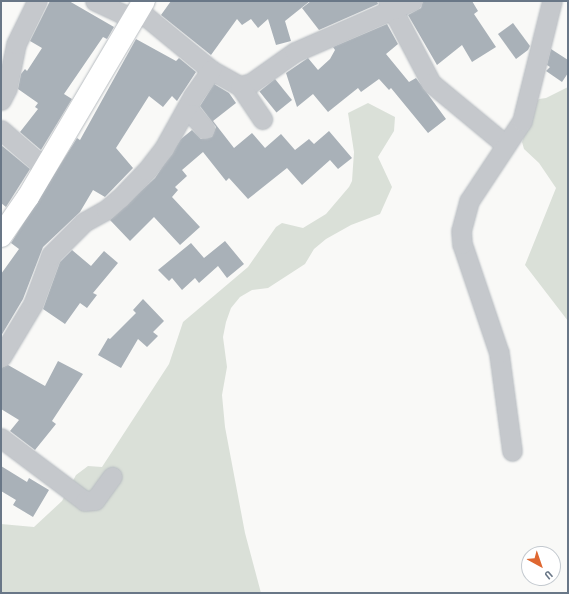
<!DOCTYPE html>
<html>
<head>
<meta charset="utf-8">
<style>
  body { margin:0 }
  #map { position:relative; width:569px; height:594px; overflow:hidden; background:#f9f9f7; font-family:"Roboto Condensed",sans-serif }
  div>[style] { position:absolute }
  .green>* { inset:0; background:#dae0d8 }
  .building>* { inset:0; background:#a9b1b8; transform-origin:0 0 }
  .roads { filter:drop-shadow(0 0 1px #b7bcc1) drop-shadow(0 0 1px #b7bcc1) }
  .street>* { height:19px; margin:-9.5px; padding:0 9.5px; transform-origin:9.5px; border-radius:9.5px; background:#c5c8cc }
  .secondary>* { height:22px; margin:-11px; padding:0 11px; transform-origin:11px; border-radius:11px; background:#fff }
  span { translate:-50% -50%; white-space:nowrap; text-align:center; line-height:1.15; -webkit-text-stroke:4px #fff; paint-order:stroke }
  .frame { position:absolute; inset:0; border:2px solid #697787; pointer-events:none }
  .north { position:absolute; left:521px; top:546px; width:40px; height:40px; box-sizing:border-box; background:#fff; border:1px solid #c3c9cf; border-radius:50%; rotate:140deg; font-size:11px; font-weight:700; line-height:16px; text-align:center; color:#697787 }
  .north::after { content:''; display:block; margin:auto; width:14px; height:18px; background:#df6731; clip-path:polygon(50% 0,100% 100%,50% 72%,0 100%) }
</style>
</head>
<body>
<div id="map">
  <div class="green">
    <div style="clip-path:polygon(568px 87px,568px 321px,525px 265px,556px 188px,539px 163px,524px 149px,522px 142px,534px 104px,539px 99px,546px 98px)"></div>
    <div style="clip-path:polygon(368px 103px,395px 117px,394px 131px,378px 157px,392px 187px,380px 214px,351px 225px,326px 239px,314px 249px,305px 264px,268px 288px,252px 290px,240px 297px,231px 308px,226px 322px,223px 337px,227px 367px,222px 395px,225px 427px,245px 533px,261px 593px,1px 593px,1px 524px,34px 527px,62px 501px,76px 475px,88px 466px,102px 467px,169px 364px,183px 322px,248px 267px,276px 227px,282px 223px,303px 228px,326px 214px,349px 187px,352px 181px,354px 152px,348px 113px)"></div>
  </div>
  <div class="building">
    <div style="clip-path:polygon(50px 1px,69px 1px,114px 27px,107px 39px,103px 37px,64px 94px,72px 99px,41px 150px,20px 132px,38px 109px,35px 107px,38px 103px,18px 89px,21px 74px,25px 69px,27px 71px,42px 48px,30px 41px)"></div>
    <div style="clip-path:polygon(171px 1px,310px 1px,285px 21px,291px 41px,276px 45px,268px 19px,258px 28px,251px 19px,242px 25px,237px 19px,211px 55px,161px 15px)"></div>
    <div style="clip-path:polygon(311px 1px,377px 1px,378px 4px,319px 30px,302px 8px)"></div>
    <div style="clip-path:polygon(423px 1px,472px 1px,478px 11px,474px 14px,496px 47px,472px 62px,462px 45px,437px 65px,408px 15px,421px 8px)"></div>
    <div style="clip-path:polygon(513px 23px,530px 46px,528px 50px,516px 59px,498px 34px)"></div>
    <div style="clip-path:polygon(387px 24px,398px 44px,386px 54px,409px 82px,416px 78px,446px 119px,428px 133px,391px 88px,389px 90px,379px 79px,361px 92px,358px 88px,328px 112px,313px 94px,297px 107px,286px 73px,308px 58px,318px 70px,330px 59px,335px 50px,333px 47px)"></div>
    <div style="clip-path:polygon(136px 39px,176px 61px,179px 58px,196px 72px,177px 101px,172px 96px,163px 107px,149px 96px,116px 148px,133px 168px,105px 197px,93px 190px,80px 212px,43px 247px,23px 299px,1px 336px,1px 274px,19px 249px,11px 243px,77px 138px,80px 140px)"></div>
    <div style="clip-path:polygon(551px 49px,568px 60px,568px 73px,562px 82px,546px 71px,550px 67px,547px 65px)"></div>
    <div style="left:275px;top:79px;width:27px;height:20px;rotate:51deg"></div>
    <div style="clip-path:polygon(214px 84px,229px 93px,236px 103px,213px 121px,234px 148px,252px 133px,265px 148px,281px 134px,295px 150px,309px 139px,314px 144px,329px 131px,352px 158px,338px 169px,330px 160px,302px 185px,287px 168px,248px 199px,229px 178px,226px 181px,203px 152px,182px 170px,187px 176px,175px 187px,178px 190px,172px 197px,200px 227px,180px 245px,154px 217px,130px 241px,110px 220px,155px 178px,181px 139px,192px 130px,201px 139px,212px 137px,216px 127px,200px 106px)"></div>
    <div style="clip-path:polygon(1px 145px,30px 169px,6px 207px,1px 203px)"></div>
    <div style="clip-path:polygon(225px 241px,244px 264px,227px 278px,218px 266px,199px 283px,195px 278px,182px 290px,172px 278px,169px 281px,158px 270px,191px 243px,204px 258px)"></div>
    <div style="clip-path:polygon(72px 250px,91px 266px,104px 251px,118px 263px,93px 293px,97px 295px,87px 308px,80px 303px,65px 324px,43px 309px,60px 262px)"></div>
    <div style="clip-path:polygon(143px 299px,164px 321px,153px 332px,158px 336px,147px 347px,138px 339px,121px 368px,98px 355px,108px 338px,110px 339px,136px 313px,133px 310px)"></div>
    <div style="clip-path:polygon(58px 361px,83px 374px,52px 421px,56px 424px,35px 450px,10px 431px,19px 420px,1px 409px,1px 368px,8px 365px,45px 386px)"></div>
    <div style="clip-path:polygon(1px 466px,27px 482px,29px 478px,49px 490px,33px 517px,13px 505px,16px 500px,1px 491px)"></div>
  </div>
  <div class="roads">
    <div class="street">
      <div style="left:95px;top:1px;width:43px;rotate:24.8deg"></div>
      <div style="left:388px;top:1px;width:93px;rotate:62.3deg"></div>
      <div style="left:431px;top:83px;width:97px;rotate:39.6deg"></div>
      <div style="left:138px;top:10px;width:94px;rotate:39.4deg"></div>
      <div style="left:211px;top:70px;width:33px;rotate:29deg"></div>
      <div style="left:240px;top:86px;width:11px;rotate:-15deg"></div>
      <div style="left:251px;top:83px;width:54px;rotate:-35.2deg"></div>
      <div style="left:295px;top:52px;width:128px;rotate:-23.6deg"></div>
      <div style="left:240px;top:86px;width:40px;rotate:56deg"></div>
      <div style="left:1px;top:100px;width:13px;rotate:-63deg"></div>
      <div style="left:7px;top:88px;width:45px;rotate:-78.4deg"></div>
      <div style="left:16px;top:44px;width:48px;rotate:-64deg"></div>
      <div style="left:187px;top:107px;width:28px;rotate:51deg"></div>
      <div style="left:1px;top:130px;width:58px;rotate:40.8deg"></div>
      <div style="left:1px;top:357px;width:62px;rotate:-58.9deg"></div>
      <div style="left:33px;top:304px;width:52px;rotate:-69.8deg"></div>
      <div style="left:51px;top:255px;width:47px;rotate:-45deg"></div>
      <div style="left:84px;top:222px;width:25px;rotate:-29deg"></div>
      <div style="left:106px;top:210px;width:18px;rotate:-41deg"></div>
      <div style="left:120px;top:198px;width:39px;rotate:-46deg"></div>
      <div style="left:147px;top:170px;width:28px;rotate:-52deg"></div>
      <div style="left:164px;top:148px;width:60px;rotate:-60.9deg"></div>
      <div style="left:193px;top:96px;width:32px;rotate:-55deg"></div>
      <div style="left:1px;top:438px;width:105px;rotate:36.9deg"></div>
      <div style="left:85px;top:501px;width:10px;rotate:-6deg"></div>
      <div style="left:95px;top:500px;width:29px;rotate:-54deg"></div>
      <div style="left:512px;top:451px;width:99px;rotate:-97.6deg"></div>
      <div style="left:499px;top:353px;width:115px;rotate:-108.7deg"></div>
      <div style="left:462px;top:244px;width:13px;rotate:-94deg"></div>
      <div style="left:461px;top:231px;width:31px;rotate:-75deg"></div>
      <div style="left:469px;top:201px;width:96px;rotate:-56.5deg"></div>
      <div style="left:522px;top:121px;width:124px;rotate:-76deg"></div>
    </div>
    <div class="secondary">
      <div style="left:1px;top:236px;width:47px;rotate:-55.3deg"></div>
      <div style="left:28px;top:197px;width:228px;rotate:-59.4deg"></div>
    </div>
  </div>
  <div class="frame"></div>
  <div class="north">U</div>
</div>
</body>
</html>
